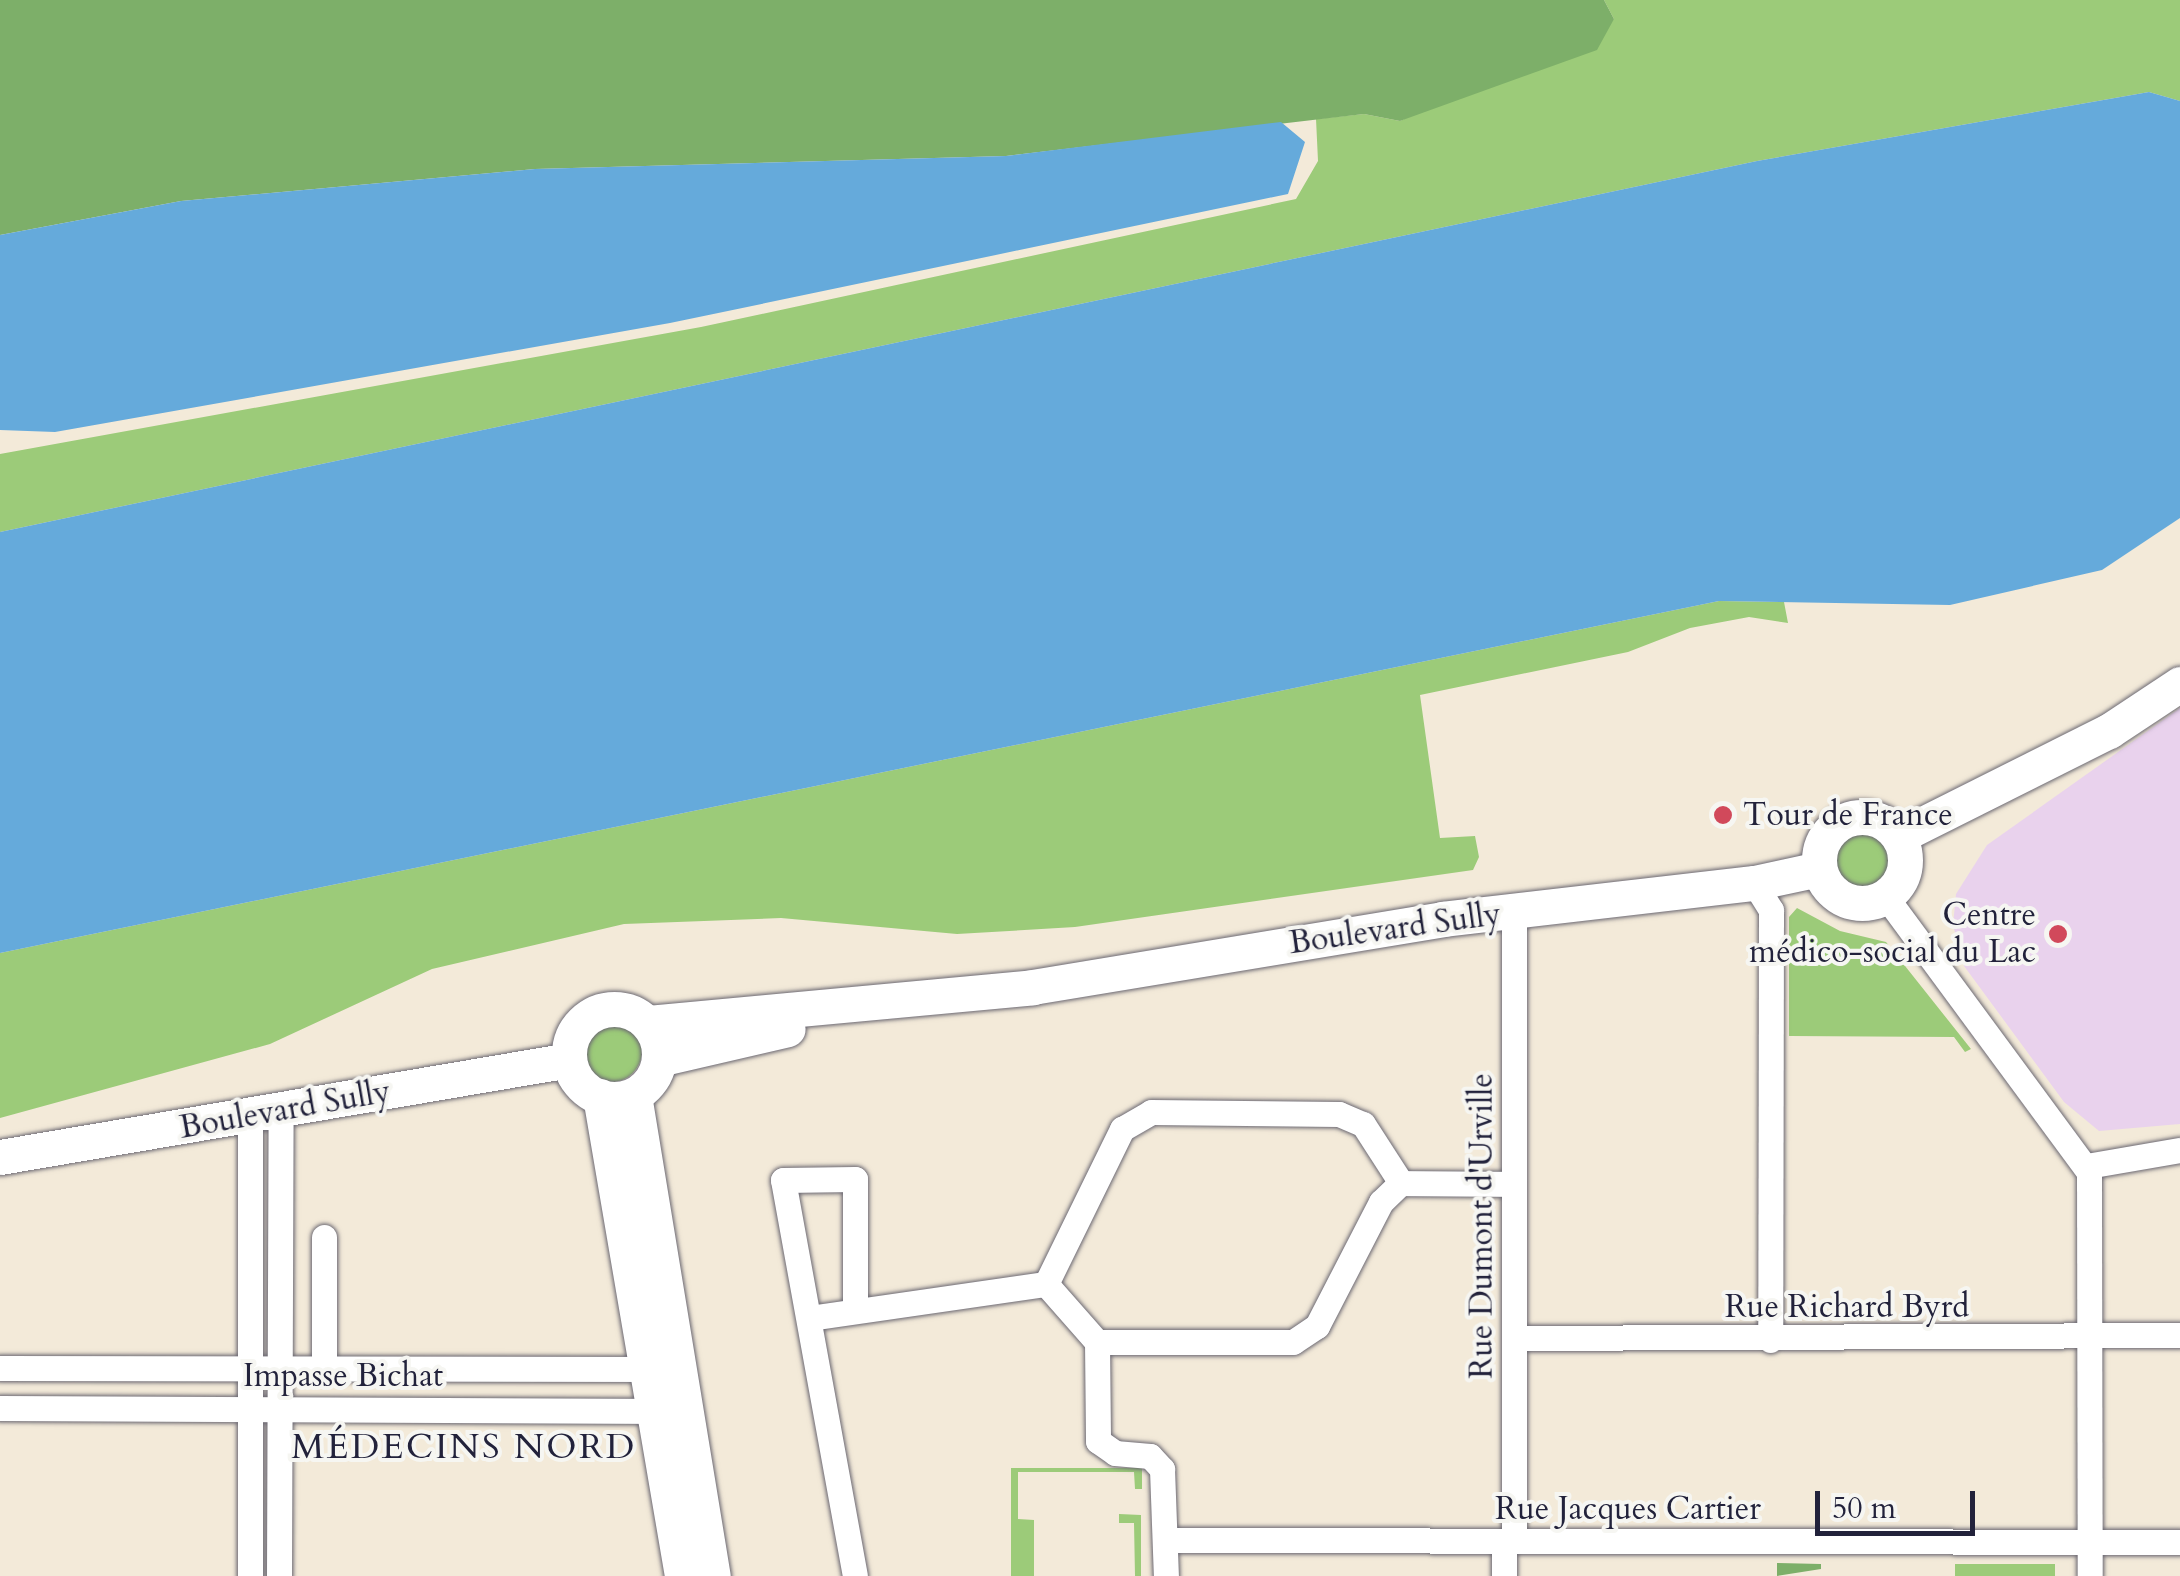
<!DOCTYPE html>
<html>
<head>
<meta charset="utf-8">
<style>
  body { margin:0 }
  #map { position:relative; width:2180px; height:1576px; overflow:hidden; background:#f3ead9; font-family:Cardo,serif }
  div>[style] { position:absolute }
  .built>* { inset:0; background:#e9d2ed }
  .green>* { inset:0; background:#9ccb79; transform-origin:0 0 }
  .round { border-radius:50% }
  .forest>* { inset:0; background:#7daf69 }
  .water>* { inset:0; background:#65aadb }
  .roads { filter:drop-shadow(0 0 2px #6b6872) drop-shadow(0 0 2px #6b6872) }
  .street>* { height:25px; margin:-12.5px; padding:0 12.5px; transform-origin:12.5px; border-radius:12.5px; background:#fff }
  .secondary>* { height:35px; margin:-17.5px; padding:0 17.5px; transform-origin:17.5px; border-radius:17.5px; background:#fff }
  .secondary>.ring { margin:-17.5px; padding:0; box-sizing:content-box; background:none; border:35px solid #fff; border-radius:50% }
  .dots>* { width:28px; height:28px; translate:-50% -50%; box-sizing:border-box; border:5px solid #f6f6f2; border-radius:50% }
  span { translate:-50% -50%; white-space:nowrap; text-align:center; line-height:1.15; -webkit-text-stroke:8px #f6f6f2; paint-order:stroke }
  .poi-label { font-size:32px; color:#22223b }
  .left { translate:0 -50%; text-align:left }
  .right { translate:-100% -50%; text-align:right }
  .street-label { font-size:32px; color:#22223b }
  .neighbourhood-label { font-size:35px; color:#22223b; letter-spacing:2.5px }
  .scale { position:absolute; left:1815px; top:1491px; width:160px; height:45px; box-sizing:border-box; border:5px solid #22223b; border-top:0; padding-left:12px; font-size:30px; line-height:35px; white-space:nowrap; color:#22223b; -webkit-text-stroke:8px #f6f6f2; paint-order:stroke }
</style>
</head>
<body>
<div id="map">
  <div class="built">
    <div style="clip-path:polygon(2180px 708px,2180px 1124px,2099px 1131px,2064px 1102px,1964px 966px,1953px 925px,1956px 894px,1987px 845px)"></div>
  </div>
  <div class="green">
    <div style="clip-path:polygon(1604px 0,2180px 0,2180px 101px,2149px 92px,1757px 161px,0 532px,0 454px,701px 327px,1296px 199px,1318px 161px,1316px 119px,1364px 114px,1400px 121px,1614px 19px)"></div>
    <div style="clip-path:polygon(1719px 601px,1784px 602px,1788px 623px,1749px 617px,1690px 628px,1628px 652px,1420px 695px,1440px 838px,1475px 836px,1479px 857px,1473px 870px,1075px 927px,957px 934px,781px 918px,624px 924px,432px 969px,270px 1044px,0 1118px,0 953px)"></div>
    <div class="round" style="left:1832px;top:830px;width:64px;height:64px"></div>
    <div style="clip-path:polygon(1797px 908px,1840px 931px,1886px 942px,1971px 1049px,1965px 1052px,1954px 1037px,1789px 1036px,1789px 917px)"></div>
    <div class="round" style="left:580px;top:1020px;width:62px;height:62px"></div>
    <div style="clip-path:polygon(1011px 1468px,1142px 1468px,1142px 1489px,1135px 1489px,1134px 1472px,1018px 1472px,1018px 1519px,1034px 1520px,1034px 1576px,1011px 1576px)"></div>
    <div style="clip-path:polygon(1119px 1514px,1141px 1515px,1141px 1576px,1135px 1576px,1134px 1523px,1119px 1523px)"></div>
    <div style="left:1955px;top:1564px;width:100px;height:12px"></div>
  </div>
  <div class="forest">
    <div style="clip-path:polygon(0 0,1604px 0,1614px 19px,1597px 50px,1400px 121px,1364px 114px,1006px 156px,535px 169px,181px 201px,0 235px)"></div>
    <div style="clip-path:polygon(1777px 1563px,1821px 1564px,1821px 1569px,1777px 1576px)"></div>
  </div>
  <div class="water">
    <div style="clip-path:polygon(2149px 92px,2180px 101px,2180px 518px,2102px 570px,1950px 605px,1719px 601px,0 953px,0 532px,1757px 161px)"></div>
    <div style="clip-path:polygon(1281px 122px,1305px 142px,1288px 194px,670px 323px,55px 432px,0 430px,0 235px,181px 201px,535px 169px,1006px 156px)"></div>
  </div>
  <div class="roads">
    <div class="street">
      <div style="left:1754px;top:883px;width:32px;rotate:58deg"></div>
      <div style="left:1771px;top:910px;width:430px;rotate:90.1deg"></div>
      <div style="left:1886px;top:897px;width:342px;rotate:53.6deg"></div>
      <div style="left:2089px;top:1172px;width:404px;rotate:89.9deg"></div>
      <div style="left:2087px;top:1166px;width:94px;rotate:-9.8deg"></div>
      <div style="left:1046px;top:1284px;width:77px;rotate:48.7deg"></div>
      <div style="left:1097px;top:1342px;width:196px"></div>
      <div style="left:1293px;top:1342px;width:29px;rotate:-34deg"></div>
      <div style="left:1317px;top:1326px;width:140px;rotate:-62.7deg"></div>
      <div style="left:1381px;top:1202px;width:28px;rotate:-44deg"></div>
      <div style="left:1401px;top:1183px;width:113px;rotate:0.5deg"></div>
      <div style="left:1046px;top:1284px;width:173px;rotate:-63.9deg"></div>
      <div style="left:1122px;top:1129px;width:34px;rotate:-30deg"></div>
      <div style="left:1151px;top:1112px;width:188px;rotate:0.6deg"></div>
      <div style="left:1339px;top:1114px;width:26px;rotate:23deg"></div>
      <div style="left:1363px;top:1124px;width:70px;rotate:57.2deg"></div>
      <div style="left:855px;top:1309px;width:130px;rotate:-90deg"></div>
      <div style="left:855px;top:1179px;width:72px;rotate:179.2deg"></div>
      <div style="left:783px;top:1180px;width:402px;rotate:79.7deg"></div>
      <div style="left:809px;top:1318px;width:239px;rotate:-8.2deg"></div>
      <div style="left:1514px;top:1338px;width:666px;rotate:-0.26deg"></div>
      <div style="left:1097px;top:1342px;width:99px;rotate:89.4deg"></div>
      <div style="left:1098px;top:1441px;width:21px;rotate:35deg"></div>
      <div style="left:1115px;top:1453px;width:35px;rotate:5deg"></div>
      <div style="left:1150px;top:1456px;width:18px;rotate:47deg"></div>
      <div style="left:1162px;top:1469px;width:107px;rotate:87.9deg"></div>
      <div style="left:0;top:1368px;width:659px;rotate:0.09deg"></div>
      <div style="left:324px;top:1369px;width:132px;rotate:-90deg"></div>
      <div style="left:0;top:1408px;width:670px;rotate:0.26deg"></div>
      <div style="left:1166px;top:1540px;width:1014px;rotate:0.11deg"></div>
      <div style="left:1504px;top:1541px;width:35px;rotate:90deg"></div>
      <div style="left:1514px;top:1541px;width:629px;rotate:-90deg"></div>
      <div style="left:250px;top:1576px;width:459px;rotate:-90deg"></div>
      <div style="left:279px;top:1576px;width:465px;rotate:-89.8deg"></div>
    </div>
    <div class="secondary">
      <div class="ring" style="left:1819px;top:817px;width:51px;height:51px"></div>
      <div style="left:1899px;top:836px;width:235px;rotate:-26.6deg"></div>
      <div style="left:2109px;top:731px;width:85px;rotate:-33.5deg"></div>
      <div class="ring" style="left:569px;top:1009px;width:55px;height:55px"></div>
      <div style="left:648px;top:1023px;width:387px;rotate:-5.3deg"></div>
      <div style="left:1033px;top:987px;width:415px;rotate:-9.4deg"></div>
      <div style="left:1442px;top:919px;width:314px;rotate:-6.6deg"></div>
      <div style="left:1754px;top:883px;width:66px;rotate:-12.2deg"></div>
      <div style="left:659px;top:1059px;width:132px;rotate:-13.1deg"></div>
      <div style="left:634px;top:1095px;width:487px;rotate:80.7deg"></div>
      <div style="left:600px;top:1096px;width:487px;rotate:80.3deg"></div>
      <div style="left:0;top:1157px;width:577px;rotate:-9.67deg"></div>
    </div>
  </div>
  <div class="dots">
    <div style="left:1723px;top:815px;background:#d1495b"></div>
    <div style="left:2058px;top:934px;background:#d1495b"></div>
  </div>
  <div class="poi-label">
    <span class="left" style="left:1743px;top:815px">Tour de France</span>
    <span class="right" style="left:2036px;top:934px">Centre<br>médico-social du Lac</span>
  </div>
  <div class="street-label">
    <span style="left:1395px;top:929px;rotate:-8deg">Boulevard Sully</span>
    <span style="left:285px;top:1110px;rotate:-10deg">Boulevard Sully</span>
    <span style="left:1482px;top:1226px;rotate:-90deg">Rue Dumont d'Urville</span>
    <span style="left:1847px;top:1307px">Rue Richard Byrd</span>
    <span style="left:343px;top:1376px">Impasse Bichat</span>
    <span style="left:1628px;top:1509px">Rue Jacques Cartier</span>
  </div>
  <div class="neighbourhood-label">
    <span style="left:464px;top:1447px">MÉDECINS NORD</span>
  </div>
  <div class="scale">50 m</div>
</div>
</body>
</html>
